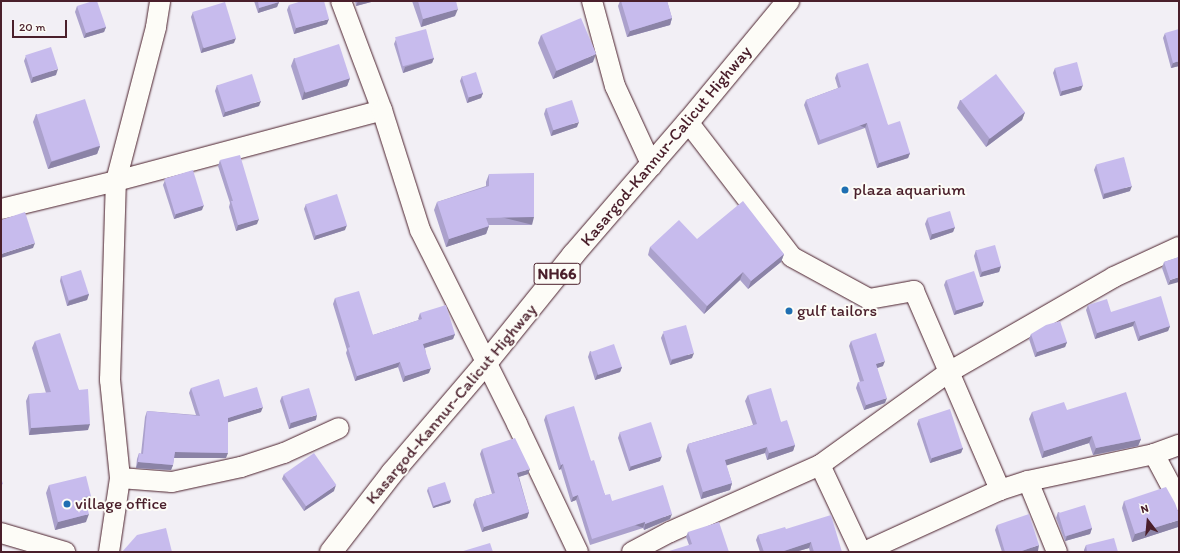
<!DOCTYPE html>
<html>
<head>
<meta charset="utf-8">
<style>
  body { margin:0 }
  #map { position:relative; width:1180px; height:553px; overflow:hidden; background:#f2eff5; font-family:Itim,sans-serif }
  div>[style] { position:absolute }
  .roads { filter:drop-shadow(0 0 1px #4a1f2b) drop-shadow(0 0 1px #4a1f2b) }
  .minor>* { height:20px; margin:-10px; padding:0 10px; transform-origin:10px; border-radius:10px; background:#fdfcf7 }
  .highway>* { height:22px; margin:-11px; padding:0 11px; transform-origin:11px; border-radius:11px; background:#fdfcf7 }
  .wall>* { inset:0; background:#aba1cc }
  .shaded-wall>* { inset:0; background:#8b83a6; transform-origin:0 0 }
  .building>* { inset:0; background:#c7bbed; transform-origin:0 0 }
  .dots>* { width:11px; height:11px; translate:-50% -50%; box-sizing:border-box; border:2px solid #fdfcf7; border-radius:50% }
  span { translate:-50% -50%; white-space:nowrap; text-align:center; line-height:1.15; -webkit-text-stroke:4px #fdfcf7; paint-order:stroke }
  .shield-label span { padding:1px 3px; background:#fdfcf7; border:1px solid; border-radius:3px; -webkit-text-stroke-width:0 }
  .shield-label { font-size:16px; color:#4a1f2b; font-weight:700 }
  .street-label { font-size:17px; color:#4a1f2b }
  .poi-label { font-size:17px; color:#4a1f2b }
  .left { translate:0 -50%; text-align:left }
  .frame { position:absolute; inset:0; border:2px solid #4a1f2b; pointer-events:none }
  .north { position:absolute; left:1128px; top:501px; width:40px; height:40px; -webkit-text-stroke:3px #fdfcf7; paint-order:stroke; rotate:344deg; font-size:11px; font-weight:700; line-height:16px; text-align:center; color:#4a1f2b }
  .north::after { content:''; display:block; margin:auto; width:14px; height:18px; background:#4a1f2b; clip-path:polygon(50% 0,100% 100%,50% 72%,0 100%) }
  .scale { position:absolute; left:12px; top:20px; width:55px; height:18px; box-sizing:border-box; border:2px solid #4a1f2b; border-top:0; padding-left:5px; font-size:12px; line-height:14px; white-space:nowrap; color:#4a1f2b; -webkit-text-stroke:3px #fdfcf7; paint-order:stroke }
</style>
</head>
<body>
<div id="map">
  <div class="roads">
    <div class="minor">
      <div style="left:341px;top:1px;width:116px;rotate:69.4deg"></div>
      <div style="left:592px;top:1px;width:88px;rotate:74.9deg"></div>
      <div style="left:615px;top:86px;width:88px;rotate:65.2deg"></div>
      <div style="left:688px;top:122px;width:170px;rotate:52.4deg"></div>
      <div style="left:792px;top:257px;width:88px;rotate:28.6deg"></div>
      <div style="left:869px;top:299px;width:46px;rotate:-10.1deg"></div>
      <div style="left:914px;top:291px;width:217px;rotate:66.6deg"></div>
      <div style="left:1000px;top:490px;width:29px;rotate:-18deg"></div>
      <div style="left:1028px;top:481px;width:77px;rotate:67.8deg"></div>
      <div style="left:1px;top:209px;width:118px;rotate:-13.7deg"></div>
      <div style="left:116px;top:181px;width:275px;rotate:-14.9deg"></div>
      <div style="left:382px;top:110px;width:126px;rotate:72.4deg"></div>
      <div style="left:420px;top:230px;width:217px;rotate:63.4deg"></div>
      <div style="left:517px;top:424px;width:142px;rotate:64.5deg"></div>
      <div style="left:1154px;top:454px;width:27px;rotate:-20deg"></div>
      <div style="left:820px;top:465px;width:159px;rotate:-35.8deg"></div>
      <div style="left:949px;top:372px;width:190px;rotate:-29.9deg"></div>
      <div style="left:1114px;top:277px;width:72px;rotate:-24.8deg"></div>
      <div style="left:120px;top:478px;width:52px;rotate:4.4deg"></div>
      <div style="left:172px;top:482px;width:71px;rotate:-12.3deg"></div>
      <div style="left:241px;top:467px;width:45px;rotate:-18deg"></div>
      <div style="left:284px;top:453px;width:60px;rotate:-24.4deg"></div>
      <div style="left:1028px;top:481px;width:129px;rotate:-12.1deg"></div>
      <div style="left:1154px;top:454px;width:53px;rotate:62deg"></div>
      <div style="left:1px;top:533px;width:67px;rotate:16.5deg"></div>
      <div style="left:109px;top:552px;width:75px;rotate:-81.5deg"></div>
      <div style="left:120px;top:478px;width:99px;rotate:-95.8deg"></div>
      <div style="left:110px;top:380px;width:199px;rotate:-88.3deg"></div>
      <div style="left:116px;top:181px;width:159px;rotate:-75.4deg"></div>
      <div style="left:156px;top:27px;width:26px;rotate:-81deg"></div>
      <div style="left:632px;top:552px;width:43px;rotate:-27.8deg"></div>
      <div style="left:670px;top:532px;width:164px;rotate:-24.1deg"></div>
      <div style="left:820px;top:465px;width:96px;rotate:64.8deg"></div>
      <div style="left:864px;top:552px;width:149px;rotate:-24.5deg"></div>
    </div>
    <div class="highway">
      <div style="left:331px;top:552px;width:100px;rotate:-52.3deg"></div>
      <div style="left:392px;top:473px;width:145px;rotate:-49.5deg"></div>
      <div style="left:486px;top:363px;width:139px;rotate:-51.1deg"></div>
      <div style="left:573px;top:255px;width:176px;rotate:-49.2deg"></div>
      <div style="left:688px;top:122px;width:157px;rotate:-50.4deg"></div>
    </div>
  </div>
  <div class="wall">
    <div style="clip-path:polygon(254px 1px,279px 1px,279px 2px,277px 7px,258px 13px)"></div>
    <div style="clip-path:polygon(355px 1px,375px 1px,356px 6px)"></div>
    <div style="clip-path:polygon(412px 1px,456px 1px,455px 16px,421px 27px)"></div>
    <div style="clip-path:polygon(620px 1px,667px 1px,672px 18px,670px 25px,627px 37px,618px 6px)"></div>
    <div style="clip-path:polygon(289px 5px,327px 24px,294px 34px,287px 10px)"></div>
    <div style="clip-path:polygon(77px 6px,106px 27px,104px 32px,84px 38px,75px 12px)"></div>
    <div style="clip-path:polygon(193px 12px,234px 43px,201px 53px,191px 17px)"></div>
    <div style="clip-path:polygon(1165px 33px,1179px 66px,1171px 68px,1163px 38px)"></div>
    <div style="clip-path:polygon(541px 35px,593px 62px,553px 79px,538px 43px)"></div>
    <div style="clip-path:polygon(396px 39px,434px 58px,432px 63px,403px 73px,394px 44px)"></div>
    <div style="clip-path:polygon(26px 56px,56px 75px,31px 83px,24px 61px)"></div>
    <div style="clip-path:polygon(294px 58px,350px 78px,347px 86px,302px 100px,291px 66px)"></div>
    <div style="clip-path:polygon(1055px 68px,1081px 90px,1060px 96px,1053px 73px)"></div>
    <div style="clip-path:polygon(837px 73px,888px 125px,910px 153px,908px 158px,877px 168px,865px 128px,818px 145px,804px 105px,806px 100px,838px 88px,835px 78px)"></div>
    <div style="clip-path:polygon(462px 76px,483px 93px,481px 98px,467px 103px,460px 81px)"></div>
    <div style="clip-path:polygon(217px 85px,259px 106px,223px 117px,215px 91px)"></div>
    <div style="clip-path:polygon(960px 100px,1025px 112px,1022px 120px,986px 147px,957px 108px)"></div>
    <div style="clip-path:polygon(546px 108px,577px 127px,551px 136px,544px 114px)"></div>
    <div style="clip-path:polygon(36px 114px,100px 146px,97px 154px,48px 169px,33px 122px)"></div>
    <div style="clip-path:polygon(220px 160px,257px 224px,236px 231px,229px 207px,230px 203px,218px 166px)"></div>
    <div style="clip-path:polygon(1096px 165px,1130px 191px,1103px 199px,1094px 170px)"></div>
    <div style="clip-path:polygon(489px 174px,532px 225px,489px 225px,486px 234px,446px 247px,434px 210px,437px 202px,486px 186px,486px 182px)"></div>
    <div style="clip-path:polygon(165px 180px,202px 210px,174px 219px,163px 185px)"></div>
    <div style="clip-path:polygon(306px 204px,345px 230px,314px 240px,304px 209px)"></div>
    <div style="clip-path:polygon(927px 219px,955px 227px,953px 232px,930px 240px,925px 224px)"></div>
    <div style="clip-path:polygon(697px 239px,784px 254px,781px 262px,748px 289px,740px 280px,704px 314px,648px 255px,650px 247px)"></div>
    <div style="clip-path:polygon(976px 250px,1001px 266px,999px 272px,980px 277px,974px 256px)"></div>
    <div style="clip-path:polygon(1179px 257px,1168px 285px,1162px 268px,1164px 262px)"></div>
    <div style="clip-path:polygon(61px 276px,89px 294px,87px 300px,67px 306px,60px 281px)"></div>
    <div style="clip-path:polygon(946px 280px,984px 301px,982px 306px,954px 315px,944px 285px)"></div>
    <div style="clip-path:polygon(335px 298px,373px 335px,419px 320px,418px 319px,420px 313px,455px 334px,453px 339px,425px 348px,429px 373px,403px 382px,398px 367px,355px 381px,346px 353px,347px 350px,333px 304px)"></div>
    <div style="clip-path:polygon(1088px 305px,1111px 312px,1170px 326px,1168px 331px,1138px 341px,1133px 326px,1095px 339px,1086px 310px)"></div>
    <div style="clip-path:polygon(663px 333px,692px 358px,670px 365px,661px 338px)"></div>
    <div style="clip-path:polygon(1031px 334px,1067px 342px,1065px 347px,1035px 357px,1029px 339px)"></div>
    <div style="clip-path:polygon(35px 341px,79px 390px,88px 430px,29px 435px,26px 401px,29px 394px,46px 393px,32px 348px)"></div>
    <div style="clip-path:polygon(851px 341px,883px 366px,877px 368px,885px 403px,864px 410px,856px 388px,858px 382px,860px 382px,849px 346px)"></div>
    <div style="clip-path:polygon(590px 351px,622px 367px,620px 372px,595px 380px,588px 357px)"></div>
    <div style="clip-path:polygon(191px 388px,224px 397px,261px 412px,228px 422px,226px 458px,174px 458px,173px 465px,171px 470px,136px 468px,137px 459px,139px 453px,141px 454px,145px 417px,147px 411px,196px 415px,189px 393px)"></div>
    <div style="clip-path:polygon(748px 395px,781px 422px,795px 445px,793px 451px,767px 460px,765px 453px,726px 465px,732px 483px,730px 490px,701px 499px,686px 451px,688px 444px,753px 425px,745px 401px)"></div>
    <div style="clip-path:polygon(282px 396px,316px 420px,289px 429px,280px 401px)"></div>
    <div style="clip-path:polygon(1067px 410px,1141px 439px,1138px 446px,1093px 455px,1089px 443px,1042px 458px,1029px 419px,1032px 412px)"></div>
    <div style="clip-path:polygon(546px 415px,591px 461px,605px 495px,612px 501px,670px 519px,644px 530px,643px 528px,590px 545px,576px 500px,571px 502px,561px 469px,559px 470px,544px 420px)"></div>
    <div style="clip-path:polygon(919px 419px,963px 448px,961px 453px,930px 463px,917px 424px)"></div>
    <div style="clip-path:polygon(620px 432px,660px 461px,629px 471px,618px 438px)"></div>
    <div style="clip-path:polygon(482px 449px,528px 474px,519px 477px,529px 512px,527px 518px,482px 532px,473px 505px,475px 499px,492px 494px,480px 454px)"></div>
    <div style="clip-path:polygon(284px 474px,334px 491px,304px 511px,282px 479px)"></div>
    <div style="clip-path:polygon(49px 485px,91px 496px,88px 503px,86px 504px,86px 522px,55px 530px,46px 493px)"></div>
    <div style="clip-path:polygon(428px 488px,451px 500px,450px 503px,433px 508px,427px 491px)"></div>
    <div style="clip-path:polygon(1124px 501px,1178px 527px,1132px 542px,1122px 508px)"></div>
    <div style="clip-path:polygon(1058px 512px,1092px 528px,1090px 534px,1065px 541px,1056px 518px)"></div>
    <div style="clip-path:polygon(997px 525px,1038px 551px,1033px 552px,1002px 552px,995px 530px)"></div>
    <div style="clip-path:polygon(786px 529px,842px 552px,810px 552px,809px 548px,795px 552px,760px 552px,756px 540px,758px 535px)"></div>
    <div style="clip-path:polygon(688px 532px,729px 552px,689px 545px,686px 537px)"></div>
    <div style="clip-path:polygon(1086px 545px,1118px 552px,1084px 552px,1084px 550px)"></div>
  </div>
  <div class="shaded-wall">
    <div style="clip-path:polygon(358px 1px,375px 1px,356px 6px)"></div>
    <div style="clip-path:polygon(279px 2px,277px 7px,258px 13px,259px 8px)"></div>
    <div style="clip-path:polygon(458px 9px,455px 16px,421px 27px,423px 19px)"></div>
    <div style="clip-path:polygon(672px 18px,670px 25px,627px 37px,630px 31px)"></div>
    <div style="clip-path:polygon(329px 19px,327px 24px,294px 34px,296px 28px)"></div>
    <div style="clip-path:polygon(106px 27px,104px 32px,84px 38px,86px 33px)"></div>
    <div style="clip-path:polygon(236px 38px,234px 43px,201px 53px,203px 47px)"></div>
    <div style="clip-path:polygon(596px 54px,593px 62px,553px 79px,556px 71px)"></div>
    <div style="clip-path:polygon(434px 58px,432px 63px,403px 73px,405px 67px)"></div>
    <div style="clip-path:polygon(1179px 61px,1179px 66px,1171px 68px,1173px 63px)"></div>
    <div style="clip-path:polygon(58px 69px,56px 75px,31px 83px,33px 77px)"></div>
    <div style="clip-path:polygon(350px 78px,347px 86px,302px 100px,304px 92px)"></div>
    <div style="clip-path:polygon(1083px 85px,1081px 90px,1060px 96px,1062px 91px)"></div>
    <div style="clip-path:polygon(483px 93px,481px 98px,467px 103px,469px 97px)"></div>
    <div style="clip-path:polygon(261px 101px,259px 106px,223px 117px,225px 112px)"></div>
    <div style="clip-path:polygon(1025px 112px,1022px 120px,986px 147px,989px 139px)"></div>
    <div style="clip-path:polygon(579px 122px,577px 127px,551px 136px,553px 130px)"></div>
    <div style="left:867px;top:123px;width:5px;height:50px;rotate:112deg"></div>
    <div style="clip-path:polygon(100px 146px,97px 154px,48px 169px,51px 162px)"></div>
    <div style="clip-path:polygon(910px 153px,908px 158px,877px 168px,879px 163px)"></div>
    <div style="clip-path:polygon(1132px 186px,1130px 191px,1103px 199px,1104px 194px)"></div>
    <div style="clip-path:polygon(204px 205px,202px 210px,174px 219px,176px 214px)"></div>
    <div style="left:534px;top:217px;width:8px;height:48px;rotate:104deg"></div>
    <div style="clip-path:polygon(259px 219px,257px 224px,236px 231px,238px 225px)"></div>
    <div style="clip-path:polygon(347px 225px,345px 230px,314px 240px,316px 235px)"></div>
    <div style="clip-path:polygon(489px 226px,486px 234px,446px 247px,449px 239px)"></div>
    <div style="clip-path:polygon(955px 227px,953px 232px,930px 240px,932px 234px)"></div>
    <div style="clip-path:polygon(35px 243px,33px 248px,1px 258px,1px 254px)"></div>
    <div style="clip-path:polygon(784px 254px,781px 262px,748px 289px,751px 281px)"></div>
    <div style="clip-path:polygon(1001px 266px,999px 272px,980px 277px,982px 272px)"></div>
    <div style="clip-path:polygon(743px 272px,740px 280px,704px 314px,707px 306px)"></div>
    <div style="clip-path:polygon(1179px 277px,1179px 282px,1168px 285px,1170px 280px)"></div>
    <div style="clip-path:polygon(89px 294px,87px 300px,67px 306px,69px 301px)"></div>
    <div style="clip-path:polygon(984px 301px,982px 306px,954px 315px,956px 310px)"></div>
    <div style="clip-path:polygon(1135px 321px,1133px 326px,1095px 339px,1097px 333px)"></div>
    <div style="clip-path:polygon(1170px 326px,1168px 331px,1138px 341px,1140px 336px)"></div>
    <div style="clip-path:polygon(455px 334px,453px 339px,421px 349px,423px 344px)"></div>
    <div style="clip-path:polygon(1067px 342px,1065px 347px,1035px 357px,1037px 352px)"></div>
    <div style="clip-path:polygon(694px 353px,692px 358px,670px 365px,672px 360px)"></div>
    <div style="clip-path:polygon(885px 361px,883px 366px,874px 369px,876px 364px)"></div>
    <div style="clip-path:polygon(400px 362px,398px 367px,355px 381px,357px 376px)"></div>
    <div style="clip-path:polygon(622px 367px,620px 372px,595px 380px,597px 375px)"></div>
    <div style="clip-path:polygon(431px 368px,429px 373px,403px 382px,405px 376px)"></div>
    <div style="clip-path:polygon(887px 398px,885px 403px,864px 410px,866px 405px)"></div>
    <div style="clip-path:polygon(263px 407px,261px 412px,226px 423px,228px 418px)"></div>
    <div style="clip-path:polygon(317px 415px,316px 420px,289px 429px,291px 423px)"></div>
    <div style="clip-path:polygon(90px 424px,88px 430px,29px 435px,31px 428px)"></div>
    <div style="clip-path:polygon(1092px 436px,1089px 443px,1042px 458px,1044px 451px)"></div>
    <div style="clip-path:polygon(1141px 439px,1138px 446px,1093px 455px,1096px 448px)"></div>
    <div style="clip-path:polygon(795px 445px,793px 451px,767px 460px,769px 453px)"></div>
    <div style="clip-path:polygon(767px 447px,765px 453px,722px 467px,725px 460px)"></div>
    <div style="clip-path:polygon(963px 448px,961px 453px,930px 463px,932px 458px)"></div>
    <div style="clip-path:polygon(175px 452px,228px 453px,226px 458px,173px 458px)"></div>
    <div style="clip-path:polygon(662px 456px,660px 461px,629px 471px,631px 466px)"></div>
    <div style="clip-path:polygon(138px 462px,173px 465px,171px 470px,136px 468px)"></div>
    <div style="clip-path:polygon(563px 464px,561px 469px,559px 470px,561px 465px)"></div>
    <div style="clip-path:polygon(530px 469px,528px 474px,515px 478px,517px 473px)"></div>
    <div style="clip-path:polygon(732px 483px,730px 490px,701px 499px,703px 492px)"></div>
    <div style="clip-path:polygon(336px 485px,334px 491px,304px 511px,306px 506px)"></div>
    <div style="clip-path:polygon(578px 495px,576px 500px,571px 502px,573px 497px)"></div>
    <div style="clip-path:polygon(91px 496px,88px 503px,81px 505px,84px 497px)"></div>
    <div style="clip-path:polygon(451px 500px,450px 503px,433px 508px,434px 506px)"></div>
    <div style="clip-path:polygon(529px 512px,527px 518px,482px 532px,484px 527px)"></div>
    <div style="clip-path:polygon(89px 514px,86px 522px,55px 530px,58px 522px)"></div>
    <div style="clip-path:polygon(672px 514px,670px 519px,644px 530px,645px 524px)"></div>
    <div style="clip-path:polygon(1179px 520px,1179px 525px,1178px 527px,1132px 542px,1135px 534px)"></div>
    <div style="left:645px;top:522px;width:6px;height:56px;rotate:108deg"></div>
    <div style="clip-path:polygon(1092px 528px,1090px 534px,1065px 541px,1067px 536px)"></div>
    <div style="clip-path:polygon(811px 542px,809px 548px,795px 552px,781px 552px)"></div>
    <div style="clip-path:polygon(1039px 545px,1038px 551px,1033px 552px,1019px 552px)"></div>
  </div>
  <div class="building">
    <div style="clip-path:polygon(93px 1px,97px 1px,106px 27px,86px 33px,77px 6px)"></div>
    <div style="clip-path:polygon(258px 1px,279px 1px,279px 2px,259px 8px)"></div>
    <div style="clip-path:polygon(302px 1px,324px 1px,329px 19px,296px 28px,289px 5px)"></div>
    <div style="clip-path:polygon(418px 1px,456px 1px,458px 9px,423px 19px)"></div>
    <div style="clip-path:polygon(621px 1px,667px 1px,672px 18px,630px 31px)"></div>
    <div style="left:225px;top:2px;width:38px;height:34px;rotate:73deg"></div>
    <div style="left:581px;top:18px;width:39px;height:43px;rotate:67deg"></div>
    <div style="left:426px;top:29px;width:30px;height:32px;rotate:75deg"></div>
    <div style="clip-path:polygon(1179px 29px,1179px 61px,1173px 63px,1165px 33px)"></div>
    <div style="left:339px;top:44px;width:36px;height:47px;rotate:72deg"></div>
    <div style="left:51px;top:47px;width:23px;height:27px;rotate:72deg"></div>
    <div style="left:1077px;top:62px;width:24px;height:23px;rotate:75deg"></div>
    <div style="clip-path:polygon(868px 63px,888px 125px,900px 121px,910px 153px,879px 163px,867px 123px,820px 140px,806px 100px,841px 87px,837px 73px)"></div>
    <div style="left:476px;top:72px;width:22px;height:15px;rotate:72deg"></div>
    <div style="left:252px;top:74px;width:28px;height:37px;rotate:72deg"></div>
    <div style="left:996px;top:74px;width:48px;height:44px;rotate:53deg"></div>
    <div style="left:85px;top:99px;width:49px;height:51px;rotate:72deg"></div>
    <div style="left:572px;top:100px;width:23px;height:27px;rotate:72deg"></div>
    <div style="clip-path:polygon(240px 155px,259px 219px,238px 225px,231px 201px,233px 201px,220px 160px)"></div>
    <div style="left:1124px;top:157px;width:30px;height:29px;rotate:75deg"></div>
    <div style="left:193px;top:170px;width:37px;height:30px;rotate:73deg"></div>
    <div style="clip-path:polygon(534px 173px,534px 217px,486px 218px,489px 226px,449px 239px,437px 202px,489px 186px,489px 174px)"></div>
    <div style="left:337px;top:194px;width:33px;height:33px;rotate:72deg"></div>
    <div style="clip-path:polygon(743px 201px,784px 254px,751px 281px,743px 272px,707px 306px,650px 247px,679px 220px,697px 239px)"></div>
    <div style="left:950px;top:211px;width:17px;height:24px;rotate:73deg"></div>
    <div style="clip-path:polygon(25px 212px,35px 243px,1px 254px,1px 220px)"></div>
    <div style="left:995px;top:245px;width:22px;height:20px;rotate:74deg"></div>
    <div style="clip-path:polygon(1179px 257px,1179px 277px,1170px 280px,1164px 262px)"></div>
    <div style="left:81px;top:270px;width:25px;height:21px;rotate:72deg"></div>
    <div style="left:974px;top:271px;width:32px;height:29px;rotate:72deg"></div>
    <div style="clip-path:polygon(359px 291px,373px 335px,422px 319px,420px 313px,446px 305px,455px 334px,423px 344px,431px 368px,405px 376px,400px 362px,357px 376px,348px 348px,350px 347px,335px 298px)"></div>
    <div style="clip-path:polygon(1161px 296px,1170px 326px,1140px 336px,1135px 321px,1097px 333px,1088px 305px,1107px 299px,1111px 312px)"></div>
    <div style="clip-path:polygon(1060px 321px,1067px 342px,1037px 352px,1031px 334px,1046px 325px)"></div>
    <div style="left:686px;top:325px;width:29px;height:24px;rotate:74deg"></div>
    <div style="clip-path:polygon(60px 333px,79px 390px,88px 389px,90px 424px,31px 428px,29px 394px,51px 392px,35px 341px)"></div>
    <div style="clip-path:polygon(876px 333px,885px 361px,876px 364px,887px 398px,866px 405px,858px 382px,864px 381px,851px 341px)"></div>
    <div style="left:614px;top:344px;width:24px;height:25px;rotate:71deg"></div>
    <div style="clip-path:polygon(219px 379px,224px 397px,257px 387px,263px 407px,228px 418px,228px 453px,175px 452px,173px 465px,138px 462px,139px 453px,143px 454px,147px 411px,200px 416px,191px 388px)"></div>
    <div style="left:309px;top:388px;width:28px;height:28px;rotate:73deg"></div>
    <div style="clip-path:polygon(771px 388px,781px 422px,787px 420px,795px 445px,769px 453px,767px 447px,725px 460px,732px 483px,703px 492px,688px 444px,757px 424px,748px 395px)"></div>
    <div style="clip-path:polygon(1126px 392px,1141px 439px,1096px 448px,1092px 436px,1044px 451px,1032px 412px,1064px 402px,1067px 410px)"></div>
    <div style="clip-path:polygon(574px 406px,591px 461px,594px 460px,605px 495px,610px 494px,612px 501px,663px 485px,672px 514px,645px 524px,645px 522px,592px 539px,578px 495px,573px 497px,563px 464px,561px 465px,546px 415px)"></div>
    <div style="left:950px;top:409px;width:41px;height:33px;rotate:72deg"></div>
    <div style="left:651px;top:422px;width:36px;height:33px;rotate:72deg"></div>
    <div style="clip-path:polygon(515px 438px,530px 469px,517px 473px,529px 512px,484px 527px,475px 499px,495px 493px,482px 449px)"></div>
    <div style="left:314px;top:453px;width:39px;height:37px;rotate:55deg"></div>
    <div style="clip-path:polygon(86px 476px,91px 496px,84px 497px,89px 514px,58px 522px,49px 485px)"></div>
    <div style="clip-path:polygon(1px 478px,3px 484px,1px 485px)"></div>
    <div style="left:445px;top:482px;width:19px;height:18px;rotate:72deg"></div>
    <div style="clip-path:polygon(1166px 487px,1175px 503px,1179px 514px,1179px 520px,1135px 534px,1124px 501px)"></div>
    <div style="left:1085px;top:505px;width:24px;height:28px;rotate:73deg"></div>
    <div style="clip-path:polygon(1029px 514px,1039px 545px,1019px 552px,1005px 552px,997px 525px)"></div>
    <div style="clip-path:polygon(831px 515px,842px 552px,814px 552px,811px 542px,781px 552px,764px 552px,758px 535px,785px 527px,786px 529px)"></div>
    <div style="clip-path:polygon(719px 522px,729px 552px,666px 552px,692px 544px,688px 532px)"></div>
    <div style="clip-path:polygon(166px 528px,172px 552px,122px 552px,137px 535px)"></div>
    <div style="clip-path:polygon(1114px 538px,1118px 552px,1087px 552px,1086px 545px)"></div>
    <div style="clip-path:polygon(490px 543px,493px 552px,460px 552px)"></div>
  </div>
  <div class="dots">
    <div style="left:845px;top:190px;background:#1f6fb2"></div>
    <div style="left:789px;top:311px;background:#1f6fb2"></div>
    <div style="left:67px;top:504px;background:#1f6fb2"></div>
  </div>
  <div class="shield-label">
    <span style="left:557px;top:274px">NH66</span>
  </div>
  <div class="street-label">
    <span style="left:666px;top:146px;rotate:-50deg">Kasargod-Kannur-Calicut Highway</span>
    <span style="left:451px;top:404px;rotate:-50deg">Kasargod-Kannur-Calicut Highway</span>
  </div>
  <div class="poi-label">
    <span class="left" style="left:853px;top:190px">plaza aquarium</span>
    <span class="left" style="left:797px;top:311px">gulf tailors</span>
    <span class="left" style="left:75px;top:504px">village office</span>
  </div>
  <div class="frame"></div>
  <div class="north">N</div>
  <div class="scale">20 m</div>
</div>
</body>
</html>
